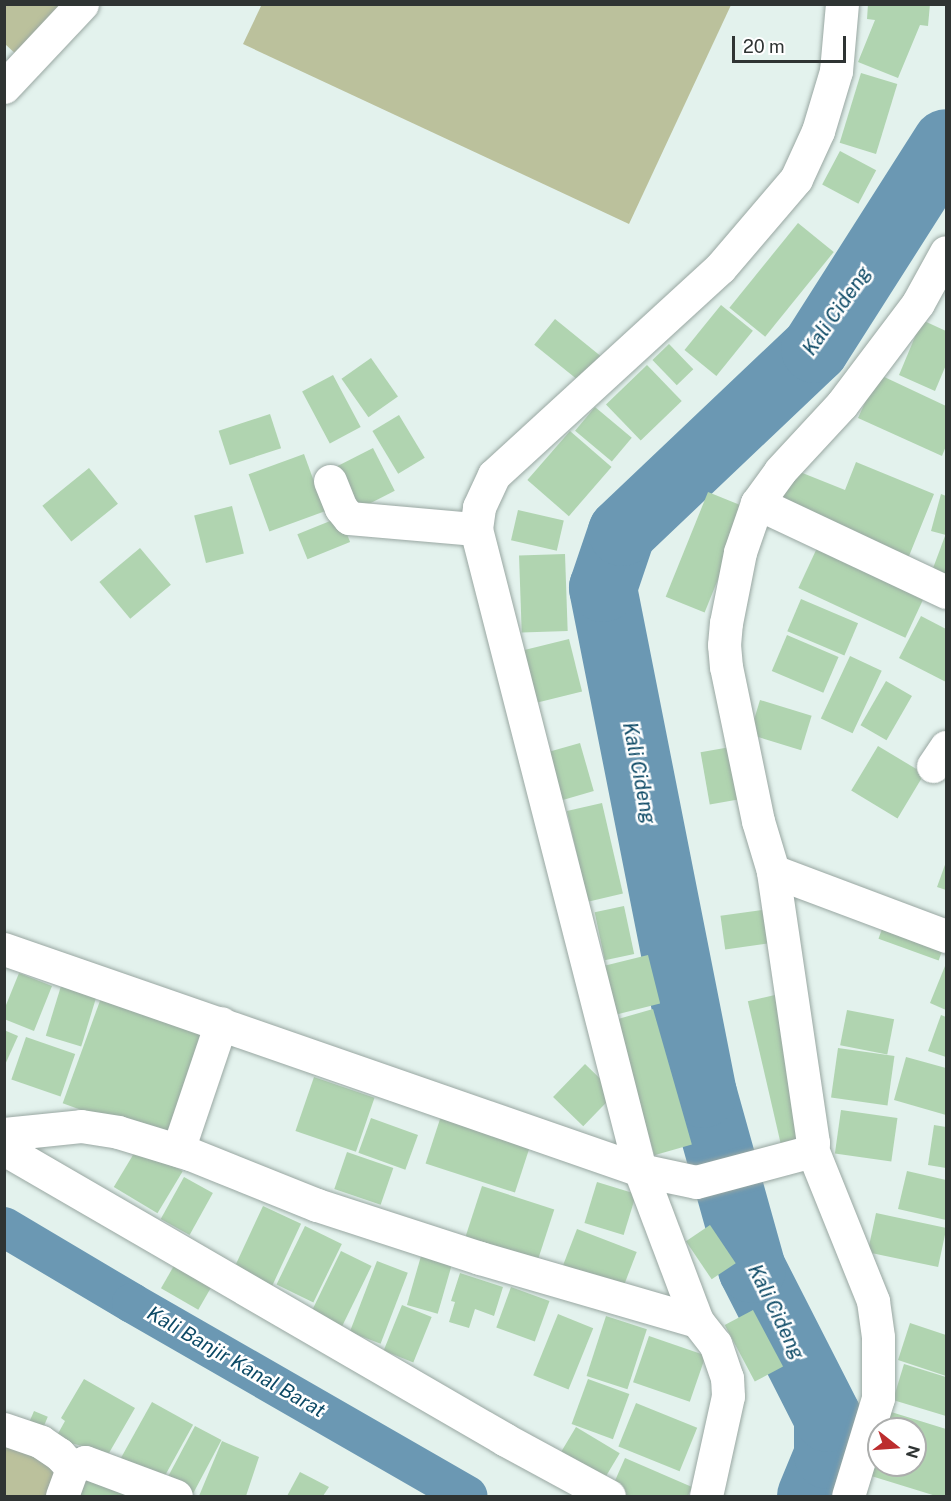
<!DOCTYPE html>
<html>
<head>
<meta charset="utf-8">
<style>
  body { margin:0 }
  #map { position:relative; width:951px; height:1501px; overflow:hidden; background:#e3f2ed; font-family:"Public Sans",sans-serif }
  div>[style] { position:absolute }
  .green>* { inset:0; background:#bbc19c }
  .canal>* { height:40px; margin:-20px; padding:0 20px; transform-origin:20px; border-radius:20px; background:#6b98b3 }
  .river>* { height:68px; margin:-34px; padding:0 34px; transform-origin:34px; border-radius:34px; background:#6b98b3 }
  .building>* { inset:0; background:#b0d4b0; transform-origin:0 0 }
  .roads { filter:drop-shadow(0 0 2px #99a7a2) drop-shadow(0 0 2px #99a7a2) }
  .minor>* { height:33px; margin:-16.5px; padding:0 16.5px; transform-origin:16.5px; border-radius:16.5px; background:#fff }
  span { translate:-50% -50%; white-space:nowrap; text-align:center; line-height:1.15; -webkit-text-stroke:5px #fff; paint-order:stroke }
  .water-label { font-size:20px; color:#0c4965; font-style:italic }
  .frame { position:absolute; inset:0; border:6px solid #2f3433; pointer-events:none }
  .north { position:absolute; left:867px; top:1417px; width:60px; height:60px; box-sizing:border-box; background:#fff; border:2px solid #acaead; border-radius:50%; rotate:107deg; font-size:16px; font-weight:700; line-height:24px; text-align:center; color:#2f3433 }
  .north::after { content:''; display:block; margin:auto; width:21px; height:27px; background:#bc2d2e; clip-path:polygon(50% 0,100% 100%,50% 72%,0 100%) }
  .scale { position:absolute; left:732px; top:36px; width:114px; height:27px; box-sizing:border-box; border:3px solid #2f3433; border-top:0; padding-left:8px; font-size:18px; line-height:21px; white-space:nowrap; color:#2f3433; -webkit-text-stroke:4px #fff; paint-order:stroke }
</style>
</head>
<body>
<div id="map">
  <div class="green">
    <div style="clip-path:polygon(262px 4px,731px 4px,731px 5px,629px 224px,243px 44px)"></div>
    <div style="clip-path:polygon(5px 5px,64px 5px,18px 56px,5px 44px)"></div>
    <div style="clip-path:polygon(5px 1436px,57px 1469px,53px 1496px,5px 1496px)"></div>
  </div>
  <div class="canal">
    <div style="left:4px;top:1227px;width:149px;rotate:30.7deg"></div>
    <div style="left:132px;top:1303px;width:387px;rotate:29.9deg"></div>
  </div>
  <div class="river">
    <div style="left:811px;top:1496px;width:44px;rotate:-67.5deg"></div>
    <div style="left:828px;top:1455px;width:37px;rotate:-90deg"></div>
    <div style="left:828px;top:1418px;width:167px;rotate:-117deg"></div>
    <div style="left:752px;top:1269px;width:182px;rotate:-105.6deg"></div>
    <div style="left:703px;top:1094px;width:516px;rotate:-101.18deg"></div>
    <div style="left:603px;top:588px;width:59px;rotate:-71.3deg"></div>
    <div style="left:622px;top:532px;width:266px;rotate:-43.5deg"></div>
    <div style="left:815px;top:349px;width:244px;rotate:-57.5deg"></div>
  </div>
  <div class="building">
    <div style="clip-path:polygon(868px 4px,930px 4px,928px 26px,920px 25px,898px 78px,858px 62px,875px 20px,867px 19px)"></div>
    <div style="left:861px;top:73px;width:38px;height:73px;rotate:17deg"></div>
    <div style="left:840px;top:151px;width:41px;height:38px;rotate:28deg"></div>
    <div style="left:798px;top:223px;width:46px;height:109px;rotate:39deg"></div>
    <div style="left:721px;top:305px;width:41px;height:58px;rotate:39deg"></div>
    <div style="left:555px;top:319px;width:63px;height:33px;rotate:39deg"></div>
    <div style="clip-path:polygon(922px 320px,946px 331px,946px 365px,935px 391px,899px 375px)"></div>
    <div style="left:669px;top:344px;width:35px;height:23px;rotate:46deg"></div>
    <div style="left:371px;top:358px;width:47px;height:36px;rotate:55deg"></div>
    <div style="left:647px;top:365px;width:50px;height:57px;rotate:46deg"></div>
    <div style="clip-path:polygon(878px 374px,946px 406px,946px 446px,942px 456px,858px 418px)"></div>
    <div style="left:333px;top:375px;width:59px;height:35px;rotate:62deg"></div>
    <div style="left:595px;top:407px;width:48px;height:31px;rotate:40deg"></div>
    <div style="left:270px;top:414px;width:36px;height:54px;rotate:72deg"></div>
    <div style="left:399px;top:415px;width:50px;height:31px;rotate:59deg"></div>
    <div style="left:570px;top:431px;width:55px;height:65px;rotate:41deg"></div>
    <div style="left:373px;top:448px;width:48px;height:43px;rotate:63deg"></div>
    <div style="left:304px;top:454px;width:61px;height:59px;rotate:70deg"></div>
    <div style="clip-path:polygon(856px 462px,934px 494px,907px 561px,774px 508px,790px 468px,845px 490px)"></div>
    <div style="left:89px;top:468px;width:46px;height:60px;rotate:51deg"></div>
    <div style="left:708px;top:492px;width:42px;height:113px;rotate:22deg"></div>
    <div style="clip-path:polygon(941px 494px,946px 496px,946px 535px,931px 531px)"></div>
    <div style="left:232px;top:506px;width:49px;height:39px;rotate:76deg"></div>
    <div style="left:518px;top:510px;width:47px;height:31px;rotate:13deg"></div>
    <div style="left:340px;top:517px;width:27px;height:46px;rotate:68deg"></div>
    <div style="clip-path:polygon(945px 536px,946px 537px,946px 585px,929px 579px)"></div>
    <div style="left:140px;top:548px;width:48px;height:53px;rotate:50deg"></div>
    <div style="left:817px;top:548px;width:118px;height:44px;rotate:25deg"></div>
    <div style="left:565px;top:554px;width:77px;height:46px;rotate:88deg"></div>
    <div style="left:801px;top:599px;width:62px;height:35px;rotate:23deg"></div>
    <div style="clip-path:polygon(921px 616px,946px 629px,946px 682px,899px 658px)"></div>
    <div style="left:787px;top:635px;width:56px;height:39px;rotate:23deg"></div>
    <div style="left:569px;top:639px;width:54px;height:49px;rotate:76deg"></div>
    <div style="left:850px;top:656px;width:35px;height:69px;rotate:25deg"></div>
    <div style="left:886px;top:681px;width:30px;height:51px;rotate:30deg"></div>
    <div style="left:760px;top:700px;width:54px;height:36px;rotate:17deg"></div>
    <div style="left:580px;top:743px;width:50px;height:34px;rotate:74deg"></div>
    <div style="left:736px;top:746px;width:53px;height:36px;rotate:80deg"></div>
    <div style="left:878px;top:746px;width:54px;height:52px;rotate:31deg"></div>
    <div style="left:602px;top:803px;width:93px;height:36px;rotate:77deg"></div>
    <div style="clip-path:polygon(946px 862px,946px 890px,937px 887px)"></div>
    <div style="left:624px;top:906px;width:49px;height:30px;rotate:78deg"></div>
    <div style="left:769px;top:909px;width:34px;height:49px;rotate:82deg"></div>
    <div style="left:886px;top:918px;width:64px;height:22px;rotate:20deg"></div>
    <div style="left:648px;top:955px;width:50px;height:48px;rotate:76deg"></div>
    <div style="clip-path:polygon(945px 966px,946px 967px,946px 1010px,930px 1003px)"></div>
    <div style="clip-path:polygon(19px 973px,52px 986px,34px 1031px,4px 1019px,4px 1010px)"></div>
    <div style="left:61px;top:986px;width:37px;height:52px;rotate:17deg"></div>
    <div style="left:779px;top:994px;width:152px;height:32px;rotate:77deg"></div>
    <div style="left:101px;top:998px;width:114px;height:112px;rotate:20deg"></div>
    <div style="left:653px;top:1009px;width:141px;height:39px;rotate:74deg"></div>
    <div style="left:847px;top:1010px;width:48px;height:36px;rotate:11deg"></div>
    <div style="clip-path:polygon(941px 1015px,946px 1017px,946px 1057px,928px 1051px)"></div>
    <div style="clip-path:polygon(4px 1030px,18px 1036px,4px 1067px)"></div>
    <div style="left:26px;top:1037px;width:52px;height:45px;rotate:19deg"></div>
    <div style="left:838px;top:1048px;width:57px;height:50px;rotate:8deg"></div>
    <div style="clip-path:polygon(906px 1057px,946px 1068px,946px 1115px,894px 1100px)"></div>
    <div style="left:585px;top:1064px;width:42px;height:46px;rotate:44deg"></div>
    <div style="left:314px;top:1077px;width:64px;height:57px;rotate:19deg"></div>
    <div style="left:841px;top:1110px;width:57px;height:44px;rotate:8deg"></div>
    <div style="left:441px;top:1116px;width:94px;height:50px;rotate:18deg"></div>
    <div style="left:371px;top:1118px;width:50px;height:37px;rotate:20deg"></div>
    <div style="clip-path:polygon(934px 1125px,946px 1127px,946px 1168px,928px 1165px)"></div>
    <div style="left:139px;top:1145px;width:51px;height:49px;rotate:31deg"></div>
    <div style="left:347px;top:1152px;width:49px;height:39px;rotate:19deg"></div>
    <div style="clip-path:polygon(907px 1171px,946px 1180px,946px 1220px,898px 1209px)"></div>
    <div style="left:184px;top:1177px;width:33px;height:48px;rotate:29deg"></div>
    <div style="left:597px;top:1182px;width:41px;height:43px;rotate:17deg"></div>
    <div style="left:482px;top:1186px;width:76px;height:61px;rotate:18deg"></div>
    <div style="left:263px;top:1206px;width:42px;height:68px;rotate:25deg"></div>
    <div style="left:876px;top:1213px;width:72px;height:40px;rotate:12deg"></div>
    <div style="left:710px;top:1225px;width:46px;height:29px;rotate:56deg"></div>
    <div style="left:305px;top:1226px;width:41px;height:65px;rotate:26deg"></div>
    <div style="left:577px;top:1229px;width:64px;height:45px;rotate:21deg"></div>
    <div style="left:341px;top:1251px;width:34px;height:70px;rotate:26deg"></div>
    <div style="left:421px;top:1256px;width:32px;height:51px;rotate:16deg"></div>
    <div style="left:179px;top:1257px;width:43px;height:36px;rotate:30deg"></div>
    <div style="left:377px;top:1261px;width:33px;height:76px;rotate:21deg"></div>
    <div style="clip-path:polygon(460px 1273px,503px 1287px,494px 1316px,475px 1309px,469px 1328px,449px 1322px,455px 1302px,451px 1301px)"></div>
    <div style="left:511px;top:1287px;width:41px;height:43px;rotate:20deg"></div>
    <div style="left:402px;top:1305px;width:32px;height:49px;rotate:22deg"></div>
    <div style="left:753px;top:1310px;width:64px;height:32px;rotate:62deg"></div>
    <div style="left:558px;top:1314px;width:38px;height:66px;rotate:22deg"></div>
    <div style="left:606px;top:1316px;width:43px;height:63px;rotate:18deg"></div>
    <div style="clip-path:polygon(910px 1323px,946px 1335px,946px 1376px,898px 1360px)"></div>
    <div style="left:649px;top:1336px;width:60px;height:49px;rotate:19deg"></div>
    <div style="clip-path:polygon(904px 1364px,946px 1377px,946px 1416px,893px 1400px)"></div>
    <div style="clip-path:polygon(84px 1379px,135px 1408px,109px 1453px,55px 1439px,65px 1421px,61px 1418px)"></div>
    <div style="left:588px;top:1379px;width:44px;height:48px;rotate:20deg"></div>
    <div style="left:152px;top:1402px;width:47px;height:67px;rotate:29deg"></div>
    <div style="left:636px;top:1403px;width:66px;height:47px;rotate:22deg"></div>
    <div style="left:34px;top:1411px;width:15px;height:13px;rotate:23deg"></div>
    <div style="clip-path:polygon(888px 1411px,946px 1429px,945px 1496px,936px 1496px,868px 1475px,879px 1440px,879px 1465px,915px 1465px,915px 1429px,882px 1429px)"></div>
    <div style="left:195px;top:1426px;width:30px;height:61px;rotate:28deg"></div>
    <div style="left:576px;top:1427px;width:51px;height:34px;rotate:31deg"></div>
    <div style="clip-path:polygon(222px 1441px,259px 1457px,246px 1496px,199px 1496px)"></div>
    <div style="clip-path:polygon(625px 1458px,692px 1487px,688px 1496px,621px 1496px,610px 1492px)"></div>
    <div style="clip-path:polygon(300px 1472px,329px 1487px,323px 1496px,287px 1496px)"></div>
    <div style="clip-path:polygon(85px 1477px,137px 1496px,78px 1496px)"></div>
  </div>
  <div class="roads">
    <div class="minor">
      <div style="left:4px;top:87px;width:114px;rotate:-46.8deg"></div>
      <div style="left:330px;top:481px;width:29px;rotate:68deg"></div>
      <div style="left:341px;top:508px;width:13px;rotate:51deg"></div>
      <div style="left:349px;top:518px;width:127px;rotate:5deg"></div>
      <div style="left:757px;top:503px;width:209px;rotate:25.2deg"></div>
      <div style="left:933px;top:766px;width:23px;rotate:-56deg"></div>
      <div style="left:773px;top:871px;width:185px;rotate:20.6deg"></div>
      <div style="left:4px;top:949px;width:673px;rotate:19.16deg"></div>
      <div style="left:640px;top:1170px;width:57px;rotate:12.1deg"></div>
      <div style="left:696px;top:1182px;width:117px;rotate:-14.9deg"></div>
      <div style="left:809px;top:1152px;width:10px;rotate:-66deg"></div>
      <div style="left:813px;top:1143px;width:275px;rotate:-98.4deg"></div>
      <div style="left:773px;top:871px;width:52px;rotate:-106.7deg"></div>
      <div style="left:758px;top:821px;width:157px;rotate:-101.7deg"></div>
      <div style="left:726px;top:667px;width:22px;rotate:-95deg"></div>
      <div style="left:724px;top:645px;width:22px;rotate:-85deg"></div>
      <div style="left:726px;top:623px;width:72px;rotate:-78.8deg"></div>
      <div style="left:740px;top:552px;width:52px;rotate:-70.9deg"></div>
      <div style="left:757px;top:503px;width:39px;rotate:-54deg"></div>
      <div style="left:780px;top:471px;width:91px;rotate:-47.2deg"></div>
      <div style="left:842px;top:404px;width:126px;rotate:-53deg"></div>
      <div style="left:918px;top:303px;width:58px;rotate:-61.2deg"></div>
      <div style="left:4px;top:1134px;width:77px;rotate:-5.9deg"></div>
      <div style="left:81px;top:1126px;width:37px;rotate:9deg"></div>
      <div style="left:118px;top:1132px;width:75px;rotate:17deg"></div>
      <div style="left:190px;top:1154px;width:137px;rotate:21.9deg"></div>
      <div style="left:317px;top:1205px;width:171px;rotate:18deg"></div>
      <div style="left:480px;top:1258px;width:226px;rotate:16.2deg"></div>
      <div style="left:4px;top:1149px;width:580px;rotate:30.1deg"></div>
      <div style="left:506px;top:1440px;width:117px;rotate:28.5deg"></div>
      <div style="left:812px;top:1149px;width:164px;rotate:68.1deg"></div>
      <div style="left:873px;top:1301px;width:36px;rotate:82deg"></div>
      <div style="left:878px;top:1337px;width:61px;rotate:90deg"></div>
      <div style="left:878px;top:1398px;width:102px;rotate:107deg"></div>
      <div style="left:178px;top:1150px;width:134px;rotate:-71.3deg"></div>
      <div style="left:4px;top:1429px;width:39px;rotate:19deg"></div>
      <div style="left:41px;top:1442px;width:22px;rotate:34deg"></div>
      <div style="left:59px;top:1454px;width:19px;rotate:47deg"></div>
      <div style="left:62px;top:1496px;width:30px;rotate:-70deg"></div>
      <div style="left:72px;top:1468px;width:14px;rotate:-25deg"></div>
      <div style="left:85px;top:1462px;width:97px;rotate:20.5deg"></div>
      <div style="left:706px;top:1496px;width:102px;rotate:-77.6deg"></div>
      <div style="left:728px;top:1396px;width:18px;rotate:-93deg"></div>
      <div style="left:727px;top:1378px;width:36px;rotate:-109deg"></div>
      <div style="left:715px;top:1344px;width:29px;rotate:-128deg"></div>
      <div style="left:697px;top:1321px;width:161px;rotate:-110.7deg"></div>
      <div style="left:640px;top:1170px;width:662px;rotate:-104.35deg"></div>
      <div style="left:476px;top:529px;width:22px;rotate:-82deg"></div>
      <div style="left:479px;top:507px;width:35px;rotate:-65deg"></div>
      <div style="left:494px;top:475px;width:306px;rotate:-42.5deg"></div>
      <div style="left:720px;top:268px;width:117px;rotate:-49.5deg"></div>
      <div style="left:796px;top:179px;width:53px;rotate:-65.4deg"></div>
      <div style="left:818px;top:131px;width:63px;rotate:-73.3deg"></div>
      <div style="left:836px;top:71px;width:67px;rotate:-84.9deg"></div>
    </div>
  </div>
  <div class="water-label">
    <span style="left:837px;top:311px;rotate:-55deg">Kali Cideng</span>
    <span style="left:639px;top:773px;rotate:79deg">Kali Cideng</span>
    <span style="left:776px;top:1312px;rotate:64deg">Kali Cideng</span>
    <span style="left:236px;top:1362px;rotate:30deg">Kali Banjir Kanal Barat</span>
  </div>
  <div class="frame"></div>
  <div class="north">N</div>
  <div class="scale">20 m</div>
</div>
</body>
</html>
